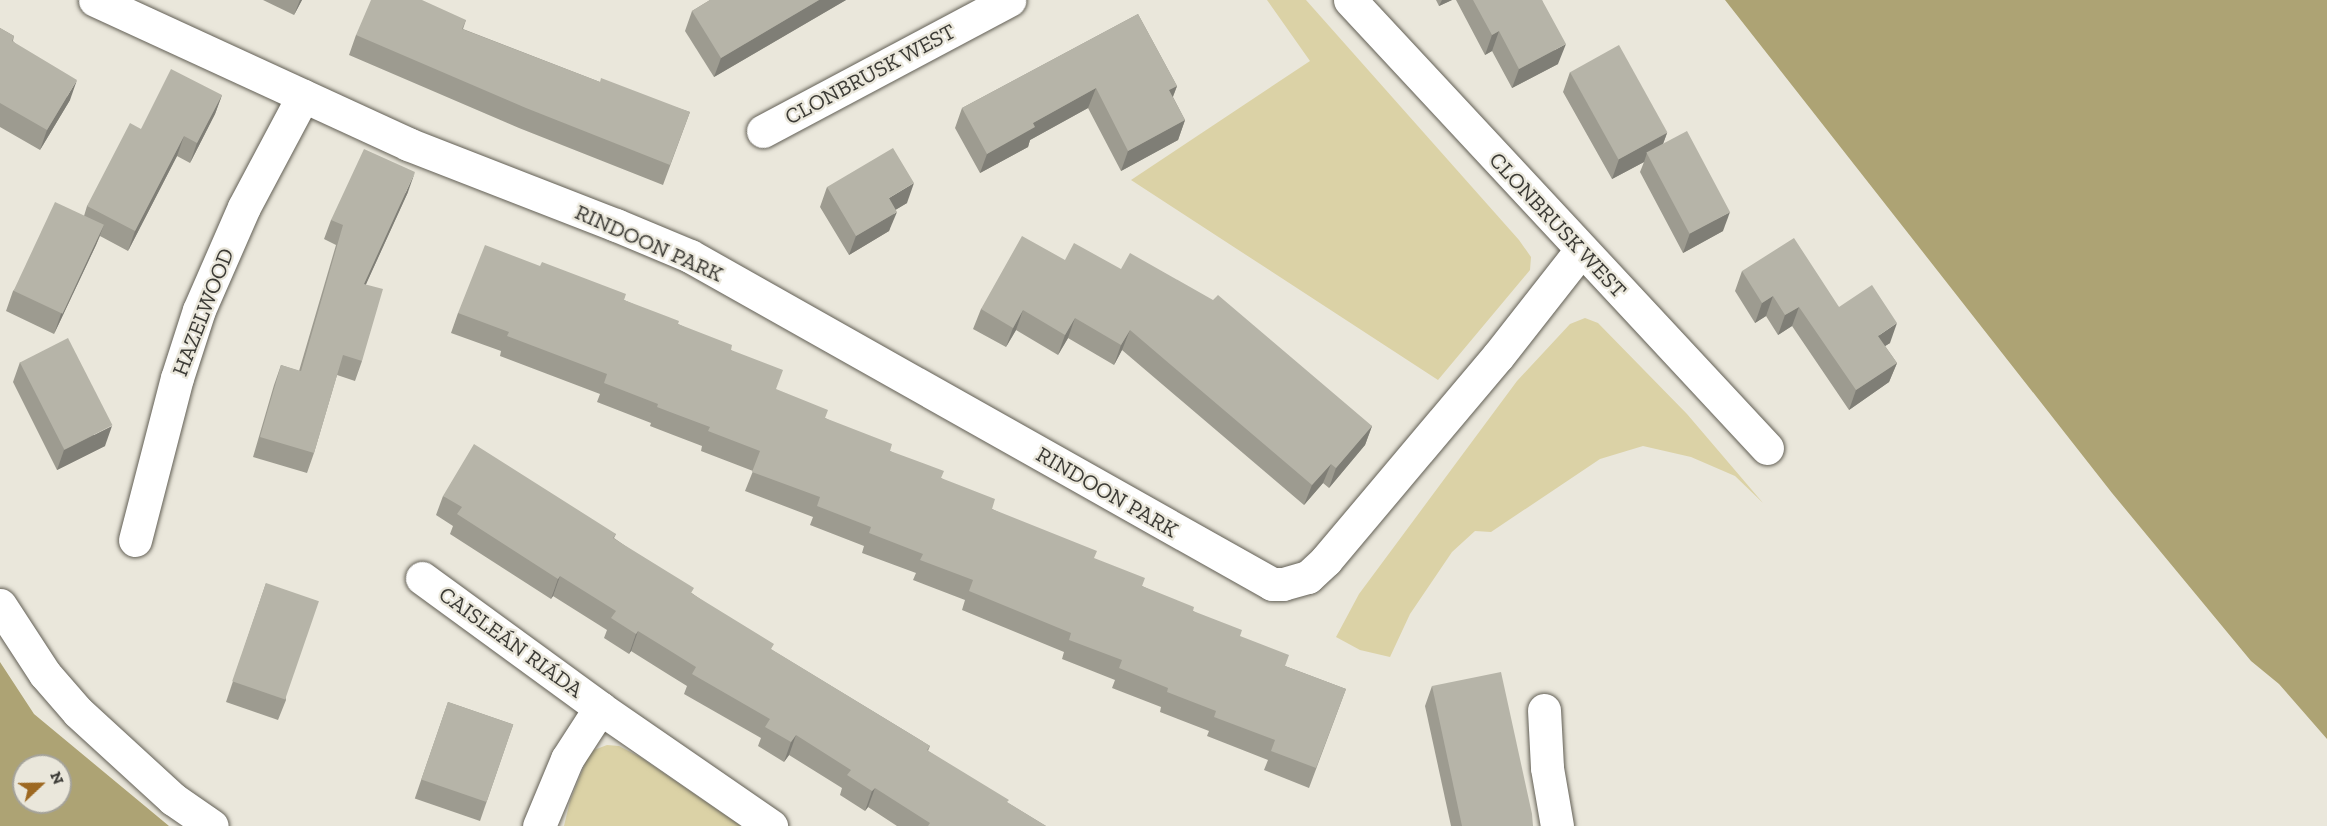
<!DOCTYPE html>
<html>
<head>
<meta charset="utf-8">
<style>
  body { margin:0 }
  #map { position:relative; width:2327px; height:826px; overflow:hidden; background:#eae7db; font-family:"Zilla Slab",serif }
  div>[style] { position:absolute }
  .green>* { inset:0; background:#dbd2a6 }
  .forest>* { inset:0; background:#ada374 }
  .roads { filter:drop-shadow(0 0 2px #625f55) drop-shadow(0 0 2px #625f55) }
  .minor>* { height:33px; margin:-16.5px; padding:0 16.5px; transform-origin:16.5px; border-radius:16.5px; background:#fff }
  .tertiary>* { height:33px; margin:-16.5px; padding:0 16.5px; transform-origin:16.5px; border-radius:16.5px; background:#fff }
  .wall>* { inset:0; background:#9d9b90; transform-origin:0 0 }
  .shaded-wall>* { inset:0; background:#7f7e76 }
  .building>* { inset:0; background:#b6b4a8; transform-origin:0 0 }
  span { translate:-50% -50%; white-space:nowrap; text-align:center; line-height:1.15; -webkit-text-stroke:4.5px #eae7db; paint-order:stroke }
  .street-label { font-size:22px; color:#3c3b36 }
  .north { position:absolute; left:12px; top:754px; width:60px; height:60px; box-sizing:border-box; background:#eae7db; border:2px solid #a4a299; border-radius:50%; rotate:68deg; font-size:16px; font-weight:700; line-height:24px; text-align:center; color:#3c3b36 }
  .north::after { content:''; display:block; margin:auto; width:21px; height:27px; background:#9d6821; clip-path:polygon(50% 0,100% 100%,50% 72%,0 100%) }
</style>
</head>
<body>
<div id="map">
  <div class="green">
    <div style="clip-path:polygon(1267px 0,1306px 0,1519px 240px,1531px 257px,1530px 270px,1438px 380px,1131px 180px,1310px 61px)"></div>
    <div style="clip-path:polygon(1585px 318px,1598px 323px,1687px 414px,1763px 503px,1735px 476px,1691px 457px,1643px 446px,1600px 459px,1491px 532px,1475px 531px,1452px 552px,1410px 614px,1390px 657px,1360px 650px,1336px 637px,1359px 594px,1517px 381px,1570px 324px)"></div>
    <div style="clip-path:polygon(607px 745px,619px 746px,640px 757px,741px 826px,564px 826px,570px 801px,587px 759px,594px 750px)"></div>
  </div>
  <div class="forest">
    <div style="clip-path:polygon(1725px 0,2327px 0,2327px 739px,2279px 684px,2251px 661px,2112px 493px)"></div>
    <div style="clip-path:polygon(evenodd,0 662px,34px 714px,169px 826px,0 826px,0 662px,24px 766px,60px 766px,60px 802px,24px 802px,24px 766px)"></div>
  </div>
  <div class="roads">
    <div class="minor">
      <div style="left:95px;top:0;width:345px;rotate:24.7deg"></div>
      <div style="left:408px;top:144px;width:223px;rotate:21.3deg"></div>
      <div style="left:616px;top:225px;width:80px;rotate:22.7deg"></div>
      <div style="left:690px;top:256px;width:668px;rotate:29.4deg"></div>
      <div style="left:1272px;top:584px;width:11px"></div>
      <div style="left:1283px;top:584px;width:26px;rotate:-16deg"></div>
      <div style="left:1308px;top:577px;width:25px;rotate:-43deg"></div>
      <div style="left:1326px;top:560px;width:267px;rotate:-49.9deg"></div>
      <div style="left:1498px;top:356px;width:135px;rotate:-51.9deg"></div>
      <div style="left:1350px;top:0;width:612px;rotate:47.05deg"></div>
      <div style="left:763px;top:131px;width:279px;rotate:-28deg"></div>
      <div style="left:135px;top:540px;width:167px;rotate:-75.5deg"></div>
      <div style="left:177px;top:378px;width:71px;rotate:-72.1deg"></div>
      <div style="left:199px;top:310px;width:112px;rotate:-66.4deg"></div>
      <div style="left:244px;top:207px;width:126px;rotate:-62deg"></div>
      <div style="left:422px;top:578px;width:220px;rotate:36.1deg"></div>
      <div style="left:600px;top:708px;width:208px;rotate:34.6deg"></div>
      <div style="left:1544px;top:710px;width:58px;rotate:87deg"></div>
      <div style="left:1547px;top:768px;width:59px;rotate:80.2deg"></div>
      <div style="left:539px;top:826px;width:73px;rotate:-67.3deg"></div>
      <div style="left:567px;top:759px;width:61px;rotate:-57.1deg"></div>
    </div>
    <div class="tertiary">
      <div style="left:0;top:605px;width:82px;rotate:56.9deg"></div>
      <div style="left:45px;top:674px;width:50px;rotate:49deg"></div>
      <div style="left:78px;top:712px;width:129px;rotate:42.5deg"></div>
      <div style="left:173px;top:799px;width:47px;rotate:34.7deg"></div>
    </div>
  </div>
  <div class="wall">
    <div style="clip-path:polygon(263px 0,302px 0,294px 15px)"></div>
    <div style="clip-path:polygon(710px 0,846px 0,714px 77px,685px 31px,692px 11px)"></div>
    <div style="clip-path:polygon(1436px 0,1452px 0,1439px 6px)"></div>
    <div style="clip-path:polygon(1456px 0,1542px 0,1558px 64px,1512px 88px,1492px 51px,1485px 55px)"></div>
    <div style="clip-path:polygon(1138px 14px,1177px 86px,1173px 97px,1185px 120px,1178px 140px,1121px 171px,1088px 108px,1030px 140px,1028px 147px,980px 173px,955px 128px,962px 108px)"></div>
    <div style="clip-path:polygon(466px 20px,463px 29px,600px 82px,690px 112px,663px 185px,519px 128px,349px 55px,356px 35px)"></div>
    <div style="clip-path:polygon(0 28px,14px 36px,13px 41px,70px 100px,40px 150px,0 127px)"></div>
    <div style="clip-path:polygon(1570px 72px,1667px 133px,1663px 144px,1723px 231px,1683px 253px,1640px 172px,1644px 162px,1612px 179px,1563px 92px)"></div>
    <div style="clip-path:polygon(222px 95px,215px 114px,190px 163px,177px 156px,128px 251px,100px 236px,96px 245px,54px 334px,6px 311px,13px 291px,84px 216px,87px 206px,141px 129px)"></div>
    <div style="clip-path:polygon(827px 187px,907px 203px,895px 210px,889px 231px,849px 255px,820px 207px)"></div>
    <div style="clip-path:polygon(408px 192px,366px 284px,362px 361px,355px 381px,337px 375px,314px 453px,307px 473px,253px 457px,274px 385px,281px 365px,299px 371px,336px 245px,324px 239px,331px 220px)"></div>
    <div style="clip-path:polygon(1065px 260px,1372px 426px,1365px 445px,1329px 488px,1323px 483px,1304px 505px,1122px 350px,1114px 365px,1068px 338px,1058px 355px,1016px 330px,1006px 347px,973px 329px,981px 309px)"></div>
    <div style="clip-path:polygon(1742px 271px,1839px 307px,1890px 343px,1885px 346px,1897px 363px,1889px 382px,1849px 410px,1792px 326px,1778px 335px,1766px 316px,1755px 323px,1735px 291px)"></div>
    <div style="clip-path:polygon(624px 300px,678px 324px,731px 350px,776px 390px,825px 418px,890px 451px,941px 478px,992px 509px,1094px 559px,1142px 586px,1193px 611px,1240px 637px,1285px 666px,1346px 689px,1309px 788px,1264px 770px,1268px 760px,1207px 736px,1209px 731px,1160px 712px,1161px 707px,1112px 688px,1115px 680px,1062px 659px,1064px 652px,962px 610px,965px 600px,913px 580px,916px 573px,862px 553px,864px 546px,810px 525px,813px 517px,745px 491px,753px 471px,701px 451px,702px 446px,650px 426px,651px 423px,597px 402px,600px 394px,500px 356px,501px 351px,451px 333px,458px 313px)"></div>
    <div style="clip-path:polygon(20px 362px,105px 446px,57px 470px,13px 382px)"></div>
    <div style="clip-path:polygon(443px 496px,616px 534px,614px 538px,772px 650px,930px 746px,928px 751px,1008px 803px,1046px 826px,897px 826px,868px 807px,865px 811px,840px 795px,842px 788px,789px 755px,784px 762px,758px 746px,761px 738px,684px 694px,687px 686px,631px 651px,629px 654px,604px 638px,607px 630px,553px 596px,551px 599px,450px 534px,453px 526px,436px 515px)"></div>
    <div style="clip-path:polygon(266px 583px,286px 700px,278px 720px,226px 702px)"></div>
    <div style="clip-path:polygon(1432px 686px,1533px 826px,1451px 826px,1425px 706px)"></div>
    <div style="left:448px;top:702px;width:69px;height:102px;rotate:19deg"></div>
  </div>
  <div class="shaded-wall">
    <div style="clip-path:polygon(300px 0,302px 0,294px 15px)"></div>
    <div style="clip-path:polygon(819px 0,846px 0,714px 77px,721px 58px)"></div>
    <div style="clip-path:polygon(1442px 0,1452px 0,1439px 6px)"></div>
    <div style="clip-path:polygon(1499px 31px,1492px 51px,1485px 55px,1492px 35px)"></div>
    <div style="clip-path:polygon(1566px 44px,1558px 64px,1512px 88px,1519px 69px)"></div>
    <div style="clip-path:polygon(77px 80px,70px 100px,40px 150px,47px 130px)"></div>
    <div style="clip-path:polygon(1177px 86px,1169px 106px,1169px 90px)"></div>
    <div style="clip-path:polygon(1096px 88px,1088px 108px,1030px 140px,1028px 147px,980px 173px,987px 154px,1033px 123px)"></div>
    <div style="clip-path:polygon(222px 95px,215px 114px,190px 163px,197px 143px)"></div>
    <div style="clip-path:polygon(1185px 120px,1178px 140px,1121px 171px,1128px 151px)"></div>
    <div style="clip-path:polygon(1667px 133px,1660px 152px,1647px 153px,1644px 162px,1612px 179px,1619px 159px)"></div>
    <div style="clip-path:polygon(184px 136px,177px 156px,128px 251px,135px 231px)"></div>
    <div style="clip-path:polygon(415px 172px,408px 192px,357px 304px,364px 284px)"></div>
    <div style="clip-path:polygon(914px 183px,907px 203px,882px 218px,889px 198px)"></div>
    <div style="clip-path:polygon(897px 212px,889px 231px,849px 255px,856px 236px)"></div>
    <div style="clip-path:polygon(1730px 212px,1723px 231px,1683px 253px,1690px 233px)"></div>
    <div style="clip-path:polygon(104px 225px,96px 245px,54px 334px,61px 314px)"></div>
    <div style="clip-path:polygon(1773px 296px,1766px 316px,1755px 323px,1762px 303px)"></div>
    <div style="clip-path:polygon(1799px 307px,1792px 326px,1778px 335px,1785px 315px)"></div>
    <div style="clip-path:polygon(1023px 310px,1016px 330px,1006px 347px,1013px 328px)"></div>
    <div style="clip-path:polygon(1075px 318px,1068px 338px,1058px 355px,1065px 335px)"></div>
    <div style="clip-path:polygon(1897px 323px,1890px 343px,1871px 355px,1878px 336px)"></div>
    <div style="clip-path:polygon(1130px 330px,1122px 350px,1114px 365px,1121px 345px)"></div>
    <div style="clip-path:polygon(1897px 363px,1889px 382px,1849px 410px,1856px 390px)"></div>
    <div style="clip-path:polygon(112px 426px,105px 446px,57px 470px,64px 450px)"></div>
    <div style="clip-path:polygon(1372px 426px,1365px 445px,1329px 488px,1336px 468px)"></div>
    <div style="clip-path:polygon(1331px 464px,1323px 483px,1304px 505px,1312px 485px)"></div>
    <div style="clip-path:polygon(560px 576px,553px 596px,551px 599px,558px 579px)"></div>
    <div style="clip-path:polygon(638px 631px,631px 651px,629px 654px,636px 634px)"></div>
    <div style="clip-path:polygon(796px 735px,789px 755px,784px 762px,791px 742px)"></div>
    <div style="clip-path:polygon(875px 788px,868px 807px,865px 811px,872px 791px)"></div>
  </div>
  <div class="building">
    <div style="clip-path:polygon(371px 0,422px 0,466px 20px,462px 29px,600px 82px,601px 78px,690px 112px,670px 165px,526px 108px,356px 35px)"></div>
    <div style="clip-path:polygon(710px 0,819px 0,721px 58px,692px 11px)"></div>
    <div style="clip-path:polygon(1473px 0,1542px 0,1566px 44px,1519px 69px,1499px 31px,1492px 35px)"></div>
    <div style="clip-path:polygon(1138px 14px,1177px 86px,1169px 90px,1185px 120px,1128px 151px,1096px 88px,1033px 123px,1035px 127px,987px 154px,962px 108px)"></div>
    <div style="clip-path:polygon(0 28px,14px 36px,12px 41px,77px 80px,47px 130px,0 103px)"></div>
    <div style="left:1619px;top:45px;width:100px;height:56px;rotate:61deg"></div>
    <div style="clip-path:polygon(171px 69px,222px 95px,197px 143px,184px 136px,135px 231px,87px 206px,130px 123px,141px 129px)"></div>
    <div style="left:1687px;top:131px;width:92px;height:46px;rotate:62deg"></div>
    <div style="clip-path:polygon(893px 148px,914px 183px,889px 198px,897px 212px,856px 236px,827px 187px)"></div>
    <div style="clip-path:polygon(364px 149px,415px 172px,364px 284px,383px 289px,362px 361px,343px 355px,314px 453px,260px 437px,281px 365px,301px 371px,343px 225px,331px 220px)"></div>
    <div style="left:55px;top:202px;width:54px;height:98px;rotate:25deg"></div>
    <div style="clip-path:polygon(1022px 236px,1065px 260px,1074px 243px,1121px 269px,1130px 253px,1213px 300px,1218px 295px,1372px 426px,1336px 468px,1331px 464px,1312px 485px,1130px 330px,1121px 345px,1075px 318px,1065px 335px,1023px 310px,1013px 328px,981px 309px)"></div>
    <div style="clip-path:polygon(1794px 238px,1839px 307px,1872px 285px,1897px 323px,1878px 336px,1897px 363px,1856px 390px,1799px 307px,1785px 315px,1773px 296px,1762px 303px,1742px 271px)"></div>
    <div style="clip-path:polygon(485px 245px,540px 266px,542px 262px,626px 294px,624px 300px,679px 321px,678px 324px,732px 345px,731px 350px,783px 370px,776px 389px,828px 410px,825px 418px,892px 444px,890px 451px,944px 471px,941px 478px,995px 499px,992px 509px,1097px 551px,1094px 558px,1145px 578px,1142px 586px,1194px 607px,1193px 611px,1242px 630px,1240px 636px,1289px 655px,1285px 666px,1346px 689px,1316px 768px,1271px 751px,1275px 740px,1214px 717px,1216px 711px,1167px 692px,1168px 688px,1119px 668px,1122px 660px,1069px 640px,1071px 633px,969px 591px,973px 580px,920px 560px,923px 554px,869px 533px,871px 527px,817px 506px,820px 497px,752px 472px,760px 451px,708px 431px,710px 427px,657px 407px,658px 404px,604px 383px,607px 374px,507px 336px,509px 332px,458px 313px)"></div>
    <div style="left:68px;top:338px;width:98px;height:54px;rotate:63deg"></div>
    <div style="clip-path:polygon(474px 444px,616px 534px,613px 538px,694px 588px,691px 593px,774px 644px,771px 649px,930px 746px,927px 750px,1009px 800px,1007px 802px,1046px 826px,928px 826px,930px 823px,875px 788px,872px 791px,847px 775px,851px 770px,796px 735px,791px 742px,765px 727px,770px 719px,692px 674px,696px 667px,638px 631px,636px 634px,611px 618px,616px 611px,560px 576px,558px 579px,457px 514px,462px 507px,443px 496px)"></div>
    <div style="left:266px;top:583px;width:56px;height:104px;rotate:19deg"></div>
    <div style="clip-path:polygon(1501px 672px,1532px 814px,1533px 826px,1462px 826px,1432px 686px)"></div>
    <div style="left:448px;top:702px;width:69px;height:82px;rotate:19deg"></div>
  </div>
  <div class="street-label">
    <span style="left:870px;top:74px;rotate:-28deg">CLONBRUSK WEST</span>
    <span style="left:1558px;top:225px;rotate:47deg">CLONBRUSK WEST</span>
    <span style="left:649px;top:243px;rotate:24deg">RINDOON PARK</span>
    <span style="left:203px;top:312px;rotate:-69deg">HAZELWOOD</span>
    <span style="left:1107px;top:492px;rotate:30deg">RINDOON PARK</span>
    <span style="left:511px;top:642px;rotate:36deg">CAISLEÁN RIÁDA</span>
  </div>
  <div class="north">N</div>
</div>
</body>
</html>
